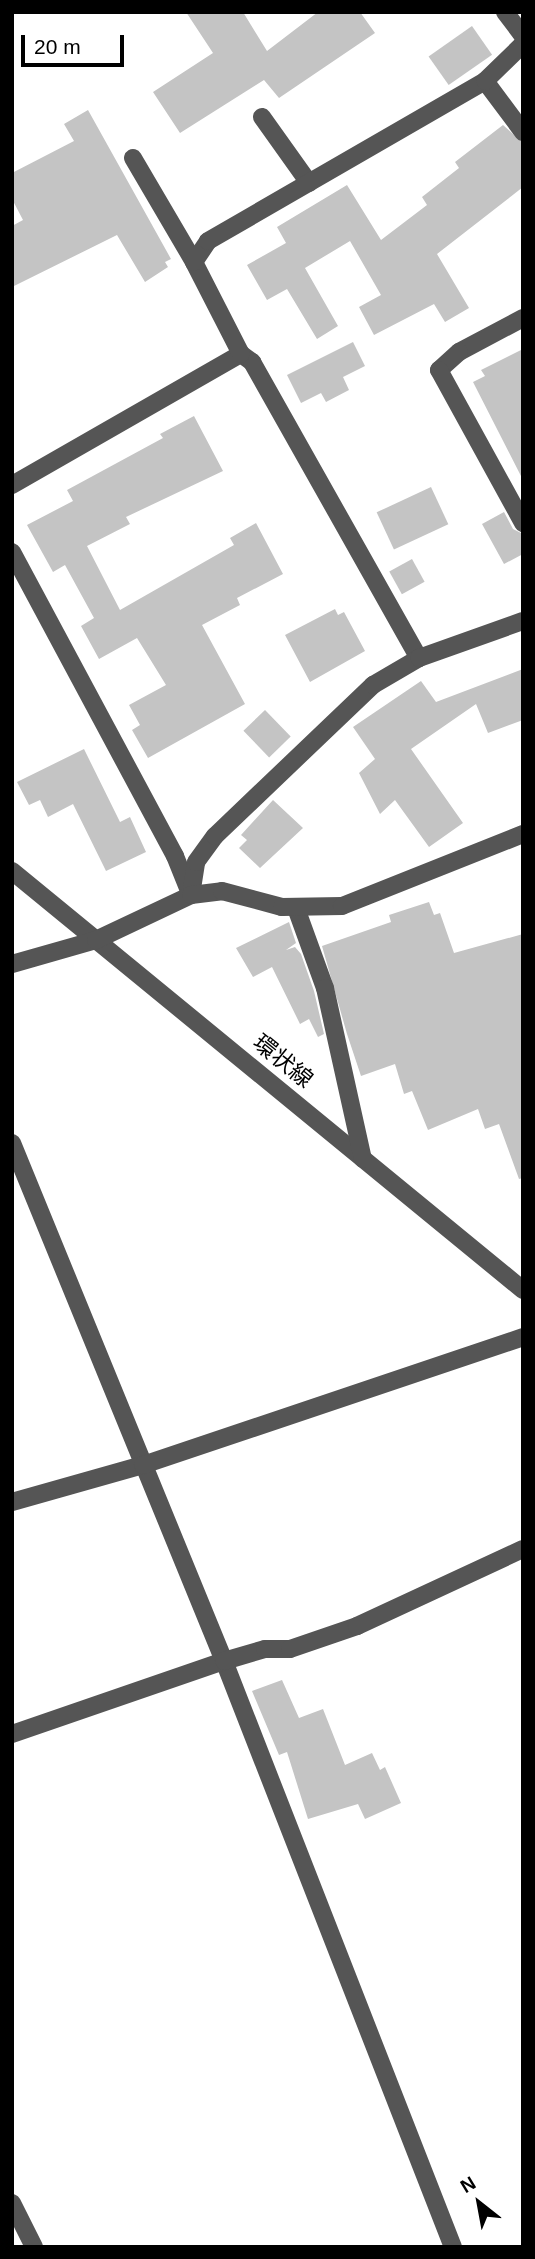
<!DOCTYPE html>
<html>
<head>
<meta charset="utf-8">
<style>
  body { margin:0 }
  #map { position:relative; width:535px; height:2259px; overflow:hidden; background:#fff; font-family:Arial,"Noto Sans JP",sans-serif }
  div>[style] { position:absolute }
  .building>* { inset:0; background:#c4c4c4; transform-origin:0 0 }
  .minor>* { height:18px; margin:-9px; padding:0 9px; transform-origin:9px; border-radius:9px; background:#555 }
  span { translate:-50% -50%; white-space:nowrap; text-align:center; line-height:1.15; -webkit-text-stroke:5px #fff; paint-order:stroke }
  .street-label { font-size:23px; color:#000 }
  .frame { position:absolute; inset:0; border:14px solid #000; pointer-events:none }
  .north { position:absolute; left:444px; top:2168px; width:70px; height:70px; -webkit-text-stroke:5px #fff; paint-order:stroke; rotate:329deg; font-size:19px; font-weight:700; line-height:28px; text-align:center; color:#000 }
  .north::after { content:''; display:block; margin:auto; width:24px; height:32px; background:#000; clip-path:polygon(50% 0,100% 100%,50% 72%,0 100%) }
  .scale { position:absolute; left:21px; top:35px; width:103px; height:32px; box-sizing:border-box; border:4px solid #000; border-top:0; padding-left:9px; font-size:21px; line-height:24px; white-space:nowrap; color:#000; -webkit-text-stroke:5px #fff; paint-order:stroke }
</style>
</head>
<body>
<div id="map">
  <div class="building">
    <div style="clip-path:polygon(186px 12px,243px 12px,267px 51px,318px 12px,360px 12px,375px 33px,279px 98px,264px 80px,180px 133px,153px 92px,213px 53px)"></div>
    <div style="left:472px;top:26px;width:35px;height:53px;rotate:55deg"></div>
    <div style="clip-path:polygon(88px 110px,171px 259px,165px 262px,168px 267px,145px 282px,117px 235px,12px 287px,12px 226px,23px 220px,12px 199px,12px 173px,74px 141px,64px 124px)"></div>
    <div style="clip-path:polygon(503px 125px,523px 143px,523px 187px,437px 254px,469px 308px,445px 322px,434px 304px,374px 335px,359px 307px,381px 295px,350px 241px,305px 268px,338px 326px,317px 339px,287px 289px,267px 300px,247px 265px,286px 243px,277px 227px,347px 185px,381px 240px,427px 205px,422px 197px,459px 168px,455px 162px)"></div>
    <div style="clip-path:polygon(353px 342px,365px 366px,343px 377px,349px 390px,326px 402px,321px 393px,301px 403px,287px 375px)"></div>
    <div style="clip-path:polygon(523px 349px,523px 480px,473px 382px,485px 376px,481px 370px)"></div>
    <div style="clip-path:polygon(194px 416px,223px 471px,126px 517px,130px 524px,87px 546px,120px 610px,234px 545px,230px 538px,256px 523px,283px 574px,237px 598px,240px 605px,202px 625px,245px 704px,148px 758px,132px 730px,140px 725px,129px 705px,166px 685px,137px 638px,99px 659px,81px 626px,94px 618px,65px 565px,53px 572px,27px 525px,73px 501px,67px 490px,163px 438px,160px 434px)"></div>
    <div style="left:431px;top:487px;width:41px;height:60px;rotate:65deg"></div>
    <div style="clip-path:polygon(504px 512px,513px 529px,523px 534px,523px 554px,504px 564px,482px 524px)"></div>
    <div style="left:412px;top:559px;width:26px;height:26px;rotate:61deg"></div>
    <div style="clip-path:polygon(335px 609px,338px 615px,344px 612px,365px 651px,310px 682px,285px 635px)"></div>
    <div style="clip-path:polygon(523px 669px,523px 720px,488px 733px,476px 704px,411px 749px,463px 823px,429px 847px,395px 800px,380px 814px,359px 773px,375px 759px,353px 727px,421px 681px,436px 702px)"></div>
    <div style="left:265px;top:710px;width:37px;height:30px;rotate:46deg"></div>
    <div style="clip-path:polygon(84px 749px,120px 822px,130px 817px,146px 852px,106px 871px,73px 804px,48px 817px,40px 800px,29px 805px,17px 782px)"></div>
    <div style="clip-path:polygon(273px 800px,303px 828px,260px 868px,239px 848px,247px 840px,241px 835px)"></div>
    <div style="clip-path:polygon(429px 902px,434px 915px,440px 913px,454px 953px,523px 934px,523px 1178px,519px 1179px,499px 1124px,485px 1129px,478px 1109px,428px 1130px,412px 1091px,404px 1094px,395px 1064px,361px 1076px,347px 1034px,322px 946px,391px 922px,389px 915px)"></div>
    <div style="clip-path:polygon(289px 922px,296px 943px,286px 950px,295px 947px,301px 954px,314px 991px,324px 1034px,318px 1037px,309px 1019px,300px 1024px,272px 967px,253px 977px,236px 948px)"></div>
    <div style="clip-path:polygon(282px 1680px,299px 1718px,323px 1709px,345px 1765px,372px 1753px,380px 1770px,385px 1767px,401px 1803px,365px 1819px,358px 1804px,308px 1819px,287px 1752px,279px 1755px,252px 1691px)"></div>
  </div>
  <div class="minor">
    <div style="left:505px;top:12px;width:30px;rotate:53deg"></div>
    <div style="left:485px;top:81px;width:64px;rotate:53.3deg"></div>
    <div style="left:262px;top:117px;width:81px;rotate:54.5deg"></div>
    <div style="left:133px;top:158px;width:121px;rotate:59.6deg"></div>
    <div style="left:523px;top:318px;width:72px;rotate:152deg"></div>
    <div style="left:459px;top:352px;width:27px;rotate:138deg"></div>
    <div style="left:439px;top:370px;width:175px;rotate:61.2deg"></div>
    <div style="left:241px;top:354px;width:14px;rotate:36deg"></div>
    <div style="left:252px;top:362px;width:340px;rotate:60.6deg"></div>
    <div style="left:12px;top:485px;width:264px;rotate:-29.8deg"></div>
    <div style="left:241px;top:354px;width:103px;rotate:-117.1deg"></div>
    <div style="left:194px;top:262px;width:25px;rotate:-56deg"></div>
    <div style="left:208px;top:241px;width:320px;rotate:-30deg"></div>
    <div style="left:485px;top:81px;width:53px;rotate:-44.2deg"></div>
    <div style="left:12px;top:552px;width:345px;rotate:61.8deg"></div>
    <div style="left:175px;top:856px;width:40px;rotate:68deg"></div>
    <div style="left:12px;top:871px;width:661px;rotate:39.35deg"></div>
    <div style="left:191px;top:895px;width:33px;rotate:-81deg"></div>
    <div style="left:196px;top:862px;width:32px;rotate:-54deg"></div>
    <div style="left:215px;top:836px;width:219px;rotate:-43.7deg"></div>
    <div style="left:373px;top:685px;width:53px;rotate:-30.4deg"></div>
    <div style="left:419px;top:658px;width:110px;rotate:-19.6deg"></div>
    <div style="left:296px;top:908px;width:85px;rotate:70.1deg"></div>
    <div style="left:325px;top:988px;width:175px;rotate:77.5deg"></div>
    <div style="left:12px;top:964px;width:87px;rotate:-15.9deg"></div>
    <div style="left:96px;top:940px;width:105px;rotate:-25.3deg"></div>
    <div style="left:191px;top:895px;width:31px;rotate:-7deg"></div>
    <div style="left:222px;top:891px;width:62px;rotate:14.9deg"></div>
    <div style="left:282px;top:907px;width:60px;rotate:-1deg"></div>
    <div style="left:342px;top:906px;width:195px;rotate:-21.7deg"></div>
    <div style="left:12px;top:1143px;width:560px;rotate:67.74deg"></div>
    <div style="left:224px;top:1661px;width:629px;rotate:68.66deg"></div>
    <div style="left:12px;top:1502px;width:136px;rotate:-15.8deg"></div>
    <div style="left:143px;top:1465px;width:401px;rotate:-18.6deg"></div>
    <div style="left:12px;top:1734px;width:224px;rotate:-19deg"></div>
    <div style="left:224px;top:1661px;width:43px;rotate:-16.3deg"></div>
    <div style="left:265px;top:1649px;width:25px"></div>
    <div style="left:290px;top:1649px;width:71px;rotate:-18.9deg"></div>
    <div style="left:357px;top:1626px;width:183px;rotate:-24.9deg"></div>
    <div style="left:12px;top:2203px;width:49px;rotate:63.4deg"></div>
  </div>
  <div class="street-label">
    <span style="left:283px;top:1061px;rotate:39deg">環状線</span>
  </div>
  <div class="frame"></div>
  <div class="north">N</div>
  <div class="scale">20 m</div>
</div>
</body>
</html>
